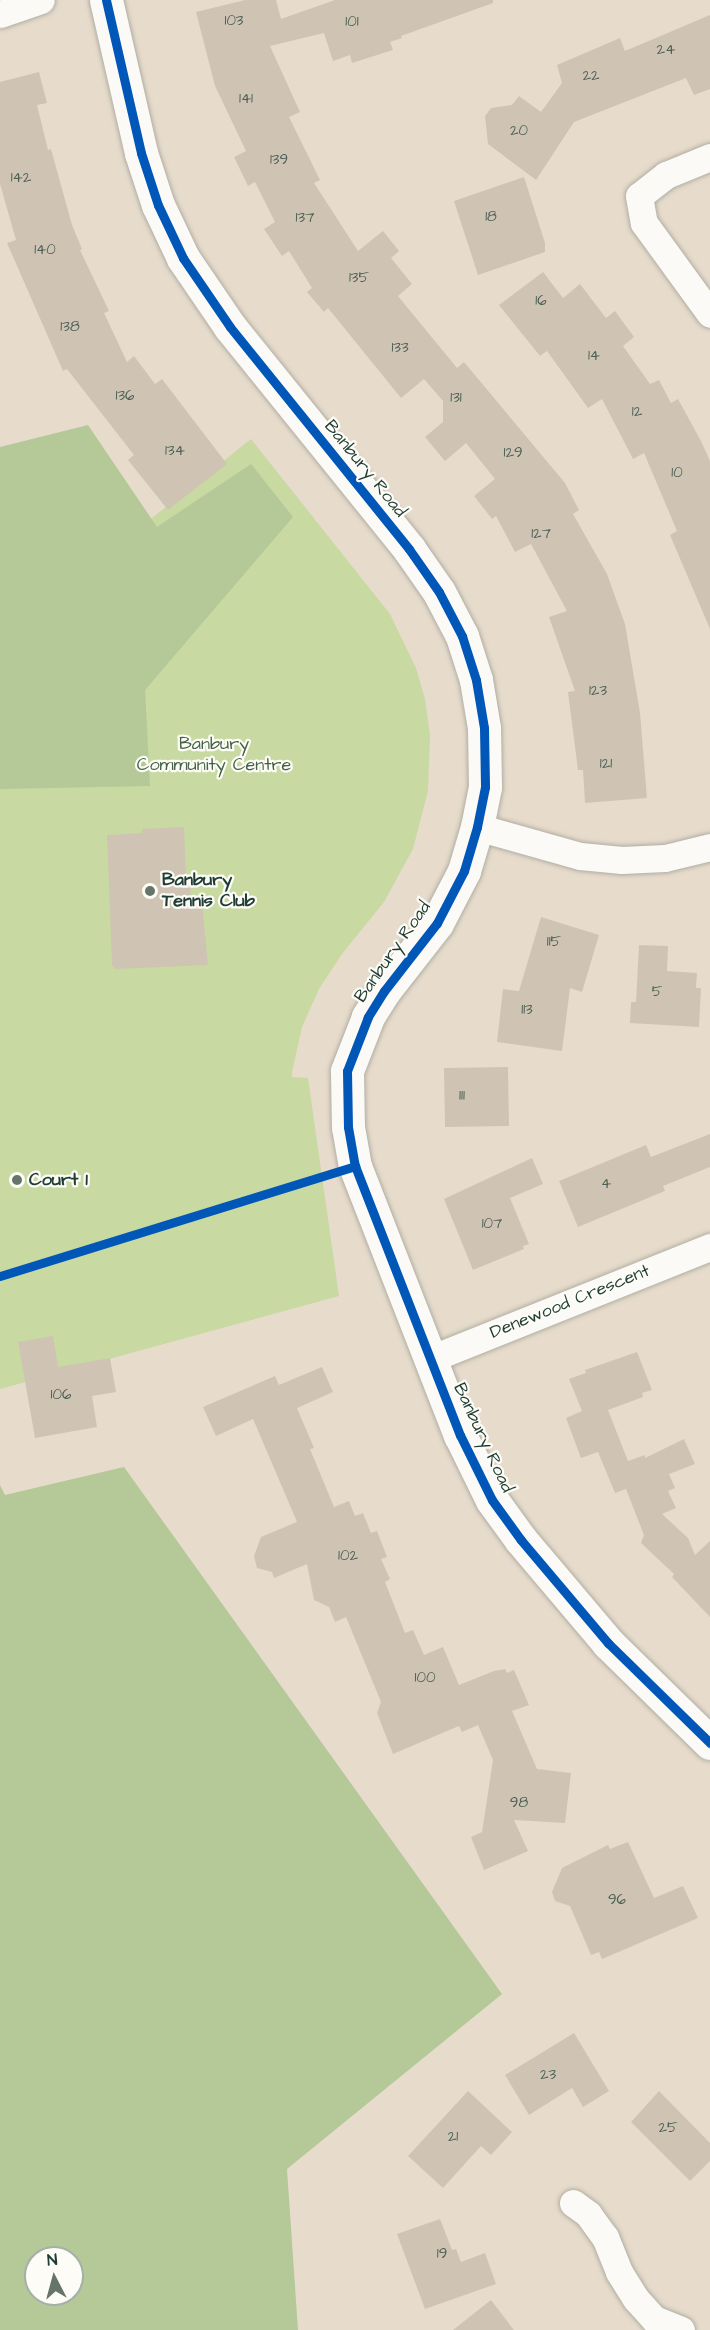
<!DOCTYPE html>
<html>
<head>
<meta charset="utf-8">
<style>
  body { margin:0 }
  #map { position:relative; width:710px; height:2330px; overflow:hidden; background:#e7dccc; font-family:"Architects Daughter",sans-serif }
  div>[style] { position:absolute }
  .green>* { inset:0; background:#c8d9a2 }
  .forest>* { inset:0; background:#b4c898 }
  .building>* { inset:0; background:#cfc4b4; transform-origin:0 0 }
  .roads { filter:drop-shadow(0 0 2px #b1aea3) drop-shadow(0 0 2px #b1aea3) }
  .minor>* { height:27px; margin:-13.5px; padding:0 13.5px; transform-origin:13.5px; border-radius:13.5px; background:#fbfaf7 }
  .tertiary>* { height:33px; margin:-16.5px; padding:0 16.5px; transform-origin:16.5px; border-radius:16.5px; background:#fbfaf7 }
  .cycleway>* { height:9px; margin:-4.5px; padding:0 4.5px; transform-origin:4.5px; border-radius:4.5px; background:#0057b8 }
  .dots>* { width:16px; height:16px; translate:-50% -50%; box-sizing:border-box; border:3px solid #fdfcf7; border-radius:50% }
  span { translate:-50% -50%; white-space:nowrap; text-align:center; line-height:1.15; -webkit-text-stroke:4.5px #fdfcf7; paint-order:stroke }
  .number-label { font-size:15px; color:#4b5f54 }
  .number-label span { -webkit-text-stroke-width:0 }
  .street-label { font-size:18px; color:#1f3d34 }
  .park-label { font-size:18px; color:#436347 }
  .poi-label { font-size:18px; color:#1f3d34; font-weight:700 }
  .left { translate:0 -50%; text-align:left }
  .north { position:absolute; left:24px; top:2246px; width:60px; height:60px; box-sizing:border-box; background:#fdfcf7; border:2px solid #a4b0a9; border-radius:50%; rotate:354deg; font-size:16px; font-weight:700; line-height:24px; text-align:center; color:#1f3d34 }
  .north::after { content:''; display:block; margin:auto; width:21px; height:27px; background:#657569; clip-path:polygon(50% 0,100% 100%,50% 72%,0 100%) }
</style>
</head>
<body>
<div id="map">
  <div class="green">
    <div style="clip-path:polygon(251px 439px,390px 614px,416px 668px,425px 699px,430px 735px,428px 791px,413px 849px,384px 902px,342px 954px,319px 989px,302px 1027px,292px 1072px,292px 1077px,308px 1078px,339px 1296px,0 1389px,0 466px,137px 530px)"></div>
  </div>
  <div class="forest">
    <div style="clip-path:polygon(88px 425px,157px 527px,251px 464px,293px 517px,145px 690px,150px 786px,0 789px,0 447px)"></div>
    <div style="clip-path:polygon(evenodd,124px 1467px,502px 1994px,287px 2169px,298px 2330px,0 2330px,0 1485px,5px 1495px,124px 1467px,36px 2258px,72px 2258px,72px 2294px,36px 2294px,36px 2258px)"></div>
  </div>
  <div class="building">
    <div style="clip-path:polygon(245px 0,276px 0,281px 19px,335px 0,493px 0,493px 3px,401px 36px,402px 38px,390px 42px,393px 50px,352px 63px,350px 55px,333px 61px,324px 33px,270px 46px,300px 112px,289px 117px,320px 180px,314px 183px,358px 251px,383px 231px,399px 251px,391px 258px,412px 284px,398px 296px,457px 368px,464px 362px,565px 483px,579px 510px,573px 514px,607px 574px,625px 624px,640px 713px,647px 798px,585px 803px,583px 770px,578px 770px,568px 692px,575px 691px,549px 617px,567px 611px,531px 544px,515px 552px,496px 516px,492px 519px,474px 496px,495px 479px,466px 443px,445px 461px,425px 437px,443px 422px,443px 401px,424px 379px,401px 398px,328px 308px,324px 312px,307px 292px,312px 288px,289px 251px,282px 256px,264px 229px,275px 222px,255px 182px,248px 186px,234px 157px,246px 151px,215px 86px,196px 12px)"></div>
    <div style="clip-path:polygon(710px 15px,710px 89px,694px 95px,686px 78px,574px 122px,536px 180px,488px 144px,485px 116px,491px 108px,512px 105px,519px 96px,541px 112px,562px 83px,557px 65px,620px 38px,625px 51px)"></div>
    <div style="clip-path:polygon(39px 72px,47px 103px,37px 105px,48px 150px,51px 149px,72px 225px,82px 249px,80px 250px,109px 311px,104px 313px,127px 362px,134px 356px,155px 384px,162px 379px,227px 464px,168px 510px,128px 460px,134px 455px,67px 369px,63px 371px,7px 243px,16px 240px,0 184px,0 82px)"></div>
    <div style="clip-path:polygon(524px 177px,545px 243px,545px 252px,478px 275px,454px 201px)"></div>
    <div style="clip-path:polygon(543px 272px,563px 298px,580px 284px,606px 318px,615px 311px,634px 337px,623px 346px,650px 384px,659px 380px,671px 403px,678px 399px,702px 443px,710px 461px,710px 629px,670px 535px,677px 531px,644px 453px,633px 459px,602px 399px,588px 408px,547px 351px,540px 356px,499px 305px)"></div>
    <div style="clip-path:polygon(184px 827px,186px 880px,190px 880px,191px 903px,202px 902px,208px 965px,115px 969px,112px 965px,107px 835px,142px 833px,142px 829px)"></div>
    <div style="clip-path:polygon(541px 917px,599px 935px,582px 992px,570px 988px,562px 1051px,497px 1042px,503px 989px,519px 991px)"></div>
    <div style="clip-path:polygon(639px 945px,668px 946px,667px 971px,697px 973px,696px 988px,701px 988px,699px 1027px,630px 1023px,631px 1002px,636px 1002px)"></div>
    <div style="left:508px;top:1067px;width:59px;height:64px;rotate:89deg"></div>
    <div style="clip-path:polygon(710px 1134px,710px 1167px,663px 1186px,665px 1191px,578px 1227px,559px 1181px,646px 1145px,651px 1157px)"></div>
    <div style="clip-path:polygon(532px 1158px,543px 1184px,510px 1198px,529px 1244px,523px 1246px,524px 1249px,473px 1270px,444px 1199px)"></div>
    <div style="clip-path:polygon(53px 1336px,58px 1367px,110px 1358px,116px 1392px,92px 1396px,97px 1427px,35px 1438px,18px 1342px)"></div>
    <div style="clip-path:polygon(637px 1352px,652px 1390px,642px 1393px,643px 1397px,608px 1410px,628px 1461px,645px 1455px,645px 1458px,684px 1439px,695px 1464px,669px 1474px,675px 1488px,668px 1491px,676px 1508px,662px 1514px,688px 1538px,695px 1555px,710px 1541px,710px 1617px,672px 1577px,674px 1574px,641px 1543px,644px 1535px,626px 1489px,615px 1493px,598px 1452px,581px 1458px,566px 1418px,582px 1411px,569px 1379px,586px 1373px,585px 1370px)"></div>
    <div style="clip-path:polygon(322px 1367px,333px 1392px,297px 1408px,314px 1448px,310px 1449px,334px 1507px,349px 1501px,355px 1516px,363px 1513px,371px 1533px,377px 1531px,387px 1557px,381px 1559px,390px 1579px,385px 1582px,405px 1633px,413px 1630px,424px 1655px,443px 1647px,459px 1685px,494px 1671px,505px 1669px,507px 1673px,514px 1670px,529px 1705px,512px 1711px,537px 1769px,571px 1773px,565px 1823px,514px 1820px,528px 1851px,484px 1870px,471px 1837px,482px 1832px,493px 1760px,478px 1725px,462px 1732px,459px 1726px,393px 1754px,377px 1713px,381px 1702px,346px 1617px,335px 1622px,329px 1607px,314px 1600px,307px 1564px,274px 1578px,272px 1572px,257px 1568px,254px 1556px,261px 1537px,297px 1522px,253px 1419px,216px 1436px,203px 1407px,275px 1376px,279px 1385px)"></div>
    <div style="clip-path:polygon(628px 1842px,654px 1898px,683px 1886px,698px 1918px,602px 1959px,599px 1952px,591px 1955px,570px 1906px,555px 1901px,552px 1892px,562px 1868px,608px 1845px,610px 1849px)"></div>
    <div style="clip-path:polygon(574px 2033px,609px 2091px,583px 2107px,572px 2088px,529px 2115px,505px 2075px)"></div>
    <div style="clip-path:polygon(468px 2091px,512px 2132px,491px 2155px,481px 2146px,443px 2188px,408px 2156px)"></div>
    <div style="clip-path:polygon(659px 2091px,710px 2143px,710px 2161px,690px 2181px,631px 2122px)"></div>
    <div style="clip-path:polygon(440px 2219px,452px 2250px,456px 2249px,461px 2262px,485px 2253px,496px 2284px,425px 2309px,397px 2234px)"></div>
    <div style="clip-path:polygon(491px 2300px,514px 2330px,453px 2330px)"></div>
  </div>
  <div class="roads">
    <div class="minor">
      <div style="left:0;top:14px;width:43px;rotate:-18.9deg"></div>
      <div style="left:710px;top:157px;width:48px;rotate:157.8deg"></div>
      <div style="left:666px;top:175px;width:34px;rotate:142deg"></div>
      <div style="left:639px;top:196px;width:27px;rotate:80deg"></div>
      <div style="left:644px;top:223px;width:112px;rotate:54deg"></div>
      <div style="left:477px;top:827px;width:107px;rotate:15.7deg"></div>
      <div style="left:580px;top:856px;width:42px;rotate:5.4deg"></div>
      <div style="left:622px;top:860px;width:43px;rotate:-2.7deg"></div>
      <div style="left:665px;top:858px;width:46px;rotate:-13.7deg"></div>
      <div style="left:430px;top:1359px;width:302px;rotate:-21.8deg"></div>
      <div style="left:573px;top:2203px;width:19px;rotate:36deg"></div>
      <div style="left:588px;top:2214px;width:29px;rotate:54deg"></div>
      <div style="left:605px;top:2237px;width:38px;rotate:68deg"></div>
      <div style="left:619px;top:2272px;width:32px;rotate:58deg"></div>
      <div style="left:636px;top:2299px;width:27px;rotate:48deg"></div>
      <div style="left:654px;top:2319px;width:29px;rotate:22deg"></div>
    </div>
    <div class="tertiary">
      <div style="left:106px;top:0;width:157px;rotate:77.1deg"></div>
      <div style="left:141px;top:153px;width:55px;rotate:71.9deg"></div>
      <div style="left:158px;top:205px;width:59px;rotate:64.7deg"></div>
      <div style="left:183px;top:258px;width:83px;rotate:55.7deg"></div>
      <div style="left:230px;top:327px;width:285px;rotate:51.1deg"></div>
      <div style="left:409px;top:549px;width:52px;rotate:55.1deg"></div>
      <div style="left:439px;top:592px;width:50px;rotate:62.4deg"></div>
      <div style="left:462px;top:636px;width:46px;rotate:72.3deg"></div>
      <div style="left:476px;top:680px;width:49px;rotate:80.5deg"></div>
      <div style="left:484px;top:728px;width:59px;rotate:89deg"></div>
      <div style="left:485px;top:787px;width:41px;rotate:101.3deg"></div>
      <div style="left:477px;top:827px;width:46px;rotate:106.5deg"></div>
      <div style="left:464px;top:871px;width:59px;rotate:117.4deg"></div>
      <div style="left:437px;top:923px;width:86px;rotate:127.9deg"></div>
      <div style="left:384px;top:991px;width:31px;rotate:122deg"></div>
      <div style="left:368px;top:1017px;width:58px;rotate:111.3deg"></div>
      <div style="left:347px;top:1071px;width:56px;rotate:89deg"></div>
      <div style="left:348px;top:1127px;width:40px;rotate:80deg"></div>
      <div style="left:355px;top:1166px;width:289px;rotate:68.7deg"></div>
      <div style="left:460px;top:1435px;width:72px;rotate:63.8deg"></div>
      <div style="left:492px;top:1500px;width:49px;rotate:54.1deg"></div>
      <div style="left:521px;top:1540px;width:135px;rotate:49.8deg"></div>
      <div style="left:608px;top:1643px;width:143px;rotate:44.4deg"></div>
    </div>
  </div>
  <div class="cycleway">
    <div style="left:106px;top:0;width:157px;rotate:77.1deg"></div>
    <div style="left:141px;top:153px;width:55px;rotate:71.9deg"></div>
    <div style="left:158px;top:205px;width:59px;rotate:64.7deg"></div>
    <div style="left:183px;top:258px;width:83px;rotate:55.7deg"></div>
    <div style="left:230px;top:327px;width:285px;rotate:51.1deg"></div>
    <div style="left:409px;top:549px;width:52px;rotate:55.1deg"></div>
    <div style="left:439px;top:592px;width:50px;rotate:62.4deg"></div>
    <div style="left:462px;top:636px;width:46px;rotate:72.3deg"></div>
    <div style="left:476px;top:680px;width:49px;rotate:80.5deg"></div>
    <div style="left:484px;top:728px;width:59px;rotate:89deg"></div>
    <div style="left:485px;top:787px;width:41px;rotate:101.3deg"></div>
    <div style="left:477px;top:827px;width:46px;rotate:106.5deg"></div>
    <div style="left:464px;top:871px;width:59px;rotate:117.4deg"></div>
    <div style="left:437px;top:923px;width:86px;rotate:127.9deg"></div>
    <div style="left:384px;top:991px;width:31px;rotate:122deg"></div>
    <div style="left:368px;top:1017px;width:58px;rotate:111.3deg"></div>
    <div style="left:347px;top:1071px;width:56px;rotate:89deg"></div>
    <div style="left:348px;top:1127px;width:40px;rotate:80deg"></div>
    <div style="left:355px;top:1166px;width:289px;rotate:68.7deg"></div>
    <div style="left:460px;top:1435px;width:72px;rotate:63.8deg"></div>
    <div style="left:492px;top:1500px;width:49px;rotate:54.1deg"></div>
    <div style="left:521px;top:1540px;width:135px;rotate:49.8deg"></div>
    <div style="left:608px;top:1643px;width:143px;rotate:44.4deg"></div>
    <div style="left:0;top:1276px;width:372px;rotate:-17.2deg"></div>
  </div>
  <div class="dots">
    <div style="left:150px;top:891px;background:#657569"></div>
    <div style="left:17px;top:1180px;background:#657569"></div>
  </div>
  <div class="number-label">
    <span style="left:234px;top:21px">103</span>
    <span style="left:352px;top:22px">101</span>
    <span style="left:666px;top:50px">24</span>
    <span style="left:591px;top:76px">22</span>
    <span style="left:246px;top:99px">141</span>
    <span style="left:519px;top:131px">20</span>
    <span style="left:279px;top:160px">139</span>
    <span style="left:21px;top:178px">142</span>
    <span style="left:491px;top:217px">18</span>
    <span style="left:305px;top:218px">137</span>
    <span style="left:45px;top:250px">140</span>
    <span style="left:359px;top:278px">135</span>
    <span style="left:541px;top:301px">16</span>
    <span style="left:70px;top:327px">138</span>
    <span style="left:400px;top:348px">133</span>
    <span style="left:594px;top:356px">14</span>
    <span style="left:125px;top:396px">136</span>
    <span style="left:456px;top:398px">131</span>
    <span style="left:637px;top:412px">12</span>
    <span style="left:175px;top:451px">134</span>
    <span style="left:513px;top:453px">129</span>
    <span style="left:677px;top:473px">10</span>
    <span style="left:541px;top:534px">127</span>
    <span style="left:598px;top:691px">123</span>
    <span style="left:606px;top:764px">121</span>
    <span style="left:554px;top:942px">115</span>
    <span style="left:657px;top:992px">5</span>
    <span style="left:527px;top:1010px">113</span>
    <span style="left:462px;top:1096px">111</span>
    <span style="left:606px;top:1184px">4</span>
    <span style="left:492px;top:1224px">107</span>
    <span style="left:61px;top:1395px">106</span>
    <span style="left:348px;top:1556px">102</span>
    <span style="left:425px;top:1678px">100</span>
    <span style="left:519px;top:1803px">98</span>
    <span style="left:617px;top:1900px">96</span>
    <span style="left:548px;top:2075px">23</span>
    <span style="left:668px;top:2128px">25</span>
    <span style="left:453px;top:2137px">21</span>
    <span style="left:442px;top:2254px">19</span>
  </div>
  <div class="street-label">
    <span style="left:365px;top:469px;rotate:51deg">Banbury Road</span>
    <span style="left:393px;top:952px;rotate:-55deg">Banbury Road</span>
    <span style="left:570px;top:1302px;rotate:-22deg">Denewood Crescent</span>
    <span style="left:483px;top:1438px;rotate:65deg">Banbury Road</span>
  </div>
  <div class="park-label">
    <span style="left:214px;top:755px">Banbury<br>Community Centre</span>
  </div>
  <div class="poi-label">
    <span class="left" style="left:162px;top:891px">Banbury<br>Tennis Club</span>
    <span class="left" style="left:29px;top:1180px">Court 1</span>
  </div>
  <div class="north">N</div>
</div>
</body>
</html>
